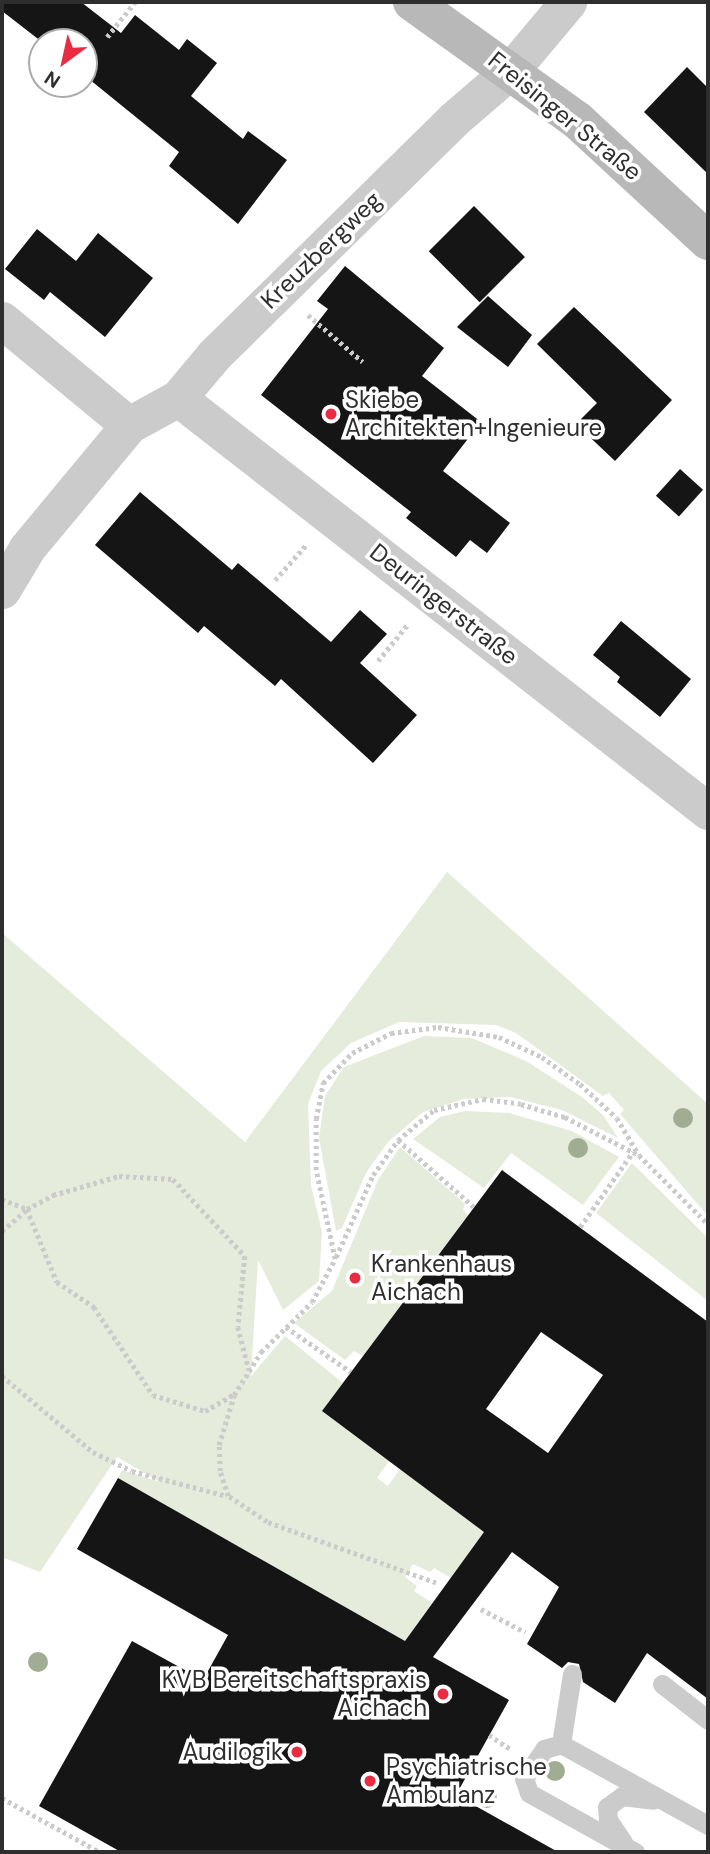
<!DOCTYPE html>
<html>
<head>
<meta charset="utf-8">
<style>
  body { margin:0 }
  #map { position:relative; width:710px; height:1854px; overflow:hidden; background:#fff; font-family:"DM Sans",sans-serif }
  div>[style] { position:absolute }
  .green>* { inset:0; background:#e5ecdb }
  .building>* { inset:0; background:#151515; transform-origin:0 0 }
  .path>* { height:4.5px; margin-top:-2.25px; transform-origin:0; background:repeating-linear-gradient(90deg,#cbcbcb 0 3.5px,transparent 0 7px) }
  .lane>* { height:19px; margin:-9.5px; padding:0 9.5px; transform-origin:9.5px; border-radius:9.5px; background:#cbcbcb }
  .street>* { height:37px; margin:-18.5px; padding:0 18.5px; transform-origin:18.5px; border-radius:18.5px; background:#cbcbcb }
  .secondary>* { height:38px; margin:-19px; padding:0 19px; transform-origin:19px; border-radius:19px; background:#b8b8b8 }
  .trees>* { width:20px; height:20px; margin:-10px; border-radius:50%; background:#a0ad93 }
  .dots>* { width:19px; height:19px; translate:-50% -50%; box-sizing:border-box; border:4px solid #fff; border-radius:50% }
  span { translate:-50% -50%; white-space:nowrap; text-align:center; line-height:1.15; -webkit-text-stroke:7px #fff; paint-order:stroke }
  .street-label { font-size:24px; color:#2e2e2e }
  .poi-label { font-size:24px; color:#2e2e2e }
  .left { translate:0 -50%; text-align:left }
  .right { translate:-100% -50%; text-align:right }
  .frame { position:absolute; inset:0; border:4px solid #2e2e2e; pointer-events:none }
  .north { position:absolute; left:28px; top:28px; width:70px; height:70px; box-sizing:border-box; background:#fff; border:2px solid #ababab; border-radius:50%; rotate:213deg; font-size:19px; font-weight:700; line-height:28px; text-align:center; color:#2e2e2e }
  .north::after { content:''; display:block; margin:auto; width:24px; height:32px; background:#e92c41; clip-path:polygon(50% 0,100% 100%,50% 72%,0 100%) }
</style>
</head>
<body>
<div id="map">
  <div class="green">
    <div style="clip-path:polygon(447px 872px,708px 1104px,708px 1216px,620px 1114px,624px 1110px,609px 1093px,603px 1096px,516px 1033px,496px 1025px,399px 1022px,351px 1043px,321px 1071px,308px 1104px,311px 1185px,322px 1232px,319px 1281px,283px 1310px,258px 1260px,251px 1376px,285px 1336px,343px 1383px,322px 1411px,389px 1461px,377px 1478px,388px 1486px,400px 1469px,484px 1532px,451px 1578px,434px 1568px,430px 1572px,413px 1564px,405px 1577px,417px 1586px,414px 1591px,432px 1603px,405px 1641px,118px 1478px,122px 1470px,160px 1482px,117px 1457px,40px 1572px,2px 1557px,2px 933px,245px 1142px)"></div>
    <div style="clip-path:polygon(424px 1036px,472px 1038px,526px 1061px,582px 1097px,603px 1115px,618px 1138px,562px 1110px,510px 1097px,464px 1099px,423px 1112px,388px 1142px,366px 1173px,342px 1228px,336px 1231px,319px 1138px,325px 1096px,344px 1067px)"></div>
    <div style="clip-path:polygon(465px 1111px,509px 1113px,572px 1131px,619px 1157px,583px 1205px,511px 1153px,484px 1188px,413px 1139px,440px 1117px)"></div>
    <div style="clip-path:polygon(400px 1147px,465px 1204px,463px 1210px,468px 1215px,363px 1356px,354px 1351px,345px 1360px,294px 1323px,332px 1291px,378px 1180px)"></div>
    <div style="clip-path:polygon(632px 1163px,708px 1238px,708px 1301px,596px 1213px)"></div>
  </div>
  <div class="building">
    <div style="clip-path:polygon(2px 2px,81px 2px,121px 33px,135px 15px,179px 50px,187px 39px,217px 63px,191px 96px,243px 139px,248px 131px,287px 160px,238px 224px,169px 166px,179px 152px,84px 75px,84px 42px,42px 42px,2px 11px)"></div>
    <div style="clip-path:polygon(687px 67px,708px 88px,708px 174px,644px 112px)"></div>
    <div style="left:474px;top:206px;width:72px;height:64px;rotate:45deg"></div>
    <div style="clip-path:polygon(37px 229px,76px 261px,98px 233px,153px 278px,105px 337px,50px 292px,44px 300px,5px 269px)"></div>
    <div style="clip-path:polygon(345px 266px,444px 348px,422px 376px,481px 422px,443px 471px,510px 523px,487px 553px,470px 540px,456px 557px,406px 518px,411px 512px,261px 395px,328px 309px,317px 301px)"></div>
    <div style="clip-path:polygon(488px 296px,532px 335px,508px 367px,457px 327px)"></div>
    <div style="clip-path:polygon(574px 307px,672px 400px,615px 461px,576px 424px,597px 403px,537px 344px)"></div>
    <div style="left:680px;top:469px;width:31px;height:36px;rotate:42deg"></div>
    <div style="clip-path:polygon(140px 492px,232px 570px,238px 563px,331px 642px,360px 610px,387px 634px,360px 663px,417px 715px,373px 763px,281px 679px,275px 686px,204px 626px,198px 633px,95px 545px)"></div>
    <div style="clip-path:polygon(621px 621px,691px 679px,660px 717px,617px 682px,620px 677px,593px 655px)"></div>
    <div style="clip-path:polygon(evenodd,502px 1170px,708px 1322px,708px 1699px,647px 1653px,615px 1703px,583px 1682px,579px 1664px,568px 1662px,562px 1668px,527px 1644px,559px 1587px,512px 1552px,433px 1657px,509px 1700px,456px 1795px,558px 1852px,121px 1852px,39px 1806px,132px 1641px,203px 1680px,228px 1635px,77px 1549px,118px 1478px,405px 1641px,484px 1532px,322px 1411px,502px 1170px,541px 1332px,603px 1375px,548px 1453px,486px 1409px,541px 1332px)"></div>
  </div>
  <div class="path">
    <div style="left:107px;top:37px;width:45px;rotate:-51.3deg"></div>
    <div style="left:308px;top:315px;width:72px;rotate:40.5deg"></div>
    <div style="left:275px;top:580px;width:48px;rotate:-48.4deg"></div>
    <div style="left:378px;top:661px;width:48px;rotate:-51deg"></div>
    <div style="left:398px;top:1140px;width:101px;rotate:41.4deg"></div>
    <div style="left:2px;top:1199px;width:27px;rotate:22deg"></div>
    <div style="left:27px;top:1209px;width:30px;rotate:-28deg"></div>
    <div style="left:53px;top:1195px;width:69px;rotate:-16.1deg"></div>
    <div style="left:119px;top:1176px;width:54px;rotate:3.2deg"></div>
    <div style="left:173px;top:1179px;width:105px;rotate:46.9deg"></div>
    <div style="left:245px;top:1256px;width:71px;rotate:95.6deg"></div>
    <div style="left:238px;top:1327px;width:44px;rotate:75.7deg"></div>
    <div style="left:580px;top:1227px;width:92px;rotate:-54.8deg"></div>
    <div style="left:2px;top:1231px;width:33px;rotate:-41deg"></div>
    <div style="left:27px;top:1209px;width:79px;rotate:67.7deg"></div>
    <div style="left:57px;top:1282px;width:45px;rotate:34deg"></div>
    <div style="left:94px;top:1307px;width:106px;rotate:56.2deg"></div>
    <div style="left:153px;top:1395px;width:54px;rotate:17.1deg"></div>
    <div style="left:205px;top:1411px;width:32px;rotate:-30deg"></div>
    <div style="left:336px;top:1257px;width:90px;rotate:-65.7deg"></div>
    <div style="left:373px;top:1175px;width:43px;rotate:-54.5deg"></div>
    <div style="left:398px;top:1140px;width:47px;rotate:-39.8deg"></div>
    <div style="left:434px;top:1110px;width:50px;rotate:-12.7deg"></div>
    <div style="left:483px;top:1099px;width:38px;rotate:7deg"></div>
    <div style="left:521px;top:1104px;width:46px;rotate:16.5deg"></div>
    <div style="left:565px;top:1117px;width:83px;rotate:27.2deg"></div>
    <div style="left:286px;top:1327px;width:79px;rotate:34.7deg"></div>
    <div style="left:2px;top:1376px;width:119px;rotate:39.9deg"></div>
    <div style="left:93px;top:1452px;width:43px;rotate:26deg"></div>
    <div style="left:132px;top:1471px;width:98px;rotate:14.7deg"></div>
    <div style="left:436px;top:1583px;width:180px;rotate:-160.2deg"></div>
    <div style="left:267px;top:1522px;width:47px;rotate:-146.3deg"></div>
    <div style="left:228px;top:1496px;width:26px;rotate:-108deg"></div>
    <div style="left:220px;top:1471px;width:26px;rotate:-92deg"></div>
    <div style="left:219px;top:1445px;width:52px;rotate:-73.3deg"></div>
    <div style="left:234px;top:1395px;width:51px;rotate:-57.9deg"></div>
    <div style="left:261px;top:1352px;width:71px;rotate:-44.4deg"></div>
    <div style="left:312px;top:1302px;width:49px;rotate:-61.9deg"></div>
    <div style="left:335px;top:1259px;width:91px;rotate:-102.1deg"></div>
    <div style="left:316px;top:1170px;width:51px;rotate:-90deg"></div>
    <div style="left:316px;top:1119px;width:37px;rotate:-79deg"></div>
    <div style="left:323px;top:1083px;width:42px;rotate:-46deg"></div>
    <div style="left:352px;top:1053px;width:44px;rotate:-27.1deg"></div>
    <div style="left:391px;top:1033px;width:47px;rotate:-7.3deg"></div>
    <div style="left:438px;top:1027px;width:62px;rotate:9.3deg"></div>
    <div style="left:499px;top:1037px;width:47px;rotate:24.9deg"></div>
    <div style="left:542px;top:1057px;width:47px;rotate:35.4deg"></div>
    <div style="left:580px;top:1084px;width:50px;rotate:42.6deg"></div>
    <div style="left:617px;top:1118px;width:43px;rotate:59.3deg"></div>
    <div style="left:639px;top:1155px;width:98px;rotate:45deg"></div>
    <div style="left:481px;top:1609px;width:50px;rotate:27.6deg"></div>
    <div style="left:489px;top:1735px;width:27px;rotate:33deg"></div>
    <div style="left:2px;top:1798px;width:112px;rotate:28.9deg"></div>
  </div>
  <div class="lane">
    <div style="left:662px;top:1684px;width:58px;rotate:38deg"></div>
    <div style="left:561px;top:1744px;width:71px;rotate:-81.1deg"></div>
    <div style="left:623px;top:1842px;width:27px;rotate:-124deg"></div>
    <div style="left:608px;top:1820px;width:13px;rotate:-94deg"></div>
    <div style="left:607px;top:1807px;width:19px;rotate:-36deg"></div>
    <div style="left:622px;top:1796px;width:31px;rotate:7deg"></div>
    <div style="left:635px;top:1852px;width:121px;rotate:-150.9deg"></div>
    <div style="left:529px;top:1793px;width:16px;rotate:-108deg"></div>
    <div style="left:524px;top:1778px;width:35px;rotate:-55deg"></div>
    <div style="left:544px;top:1749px;width:18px;rotate:-16deg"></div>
    <div style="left:561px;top:1744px;width:168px;rotate:28.9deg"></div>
  </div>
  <div class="street">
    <div style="left:2px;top:320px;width:165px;rotate:39.6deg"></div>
    <div style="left:178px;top:398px;width:672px;rotate:37.93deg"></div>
    <div style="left:2px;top:590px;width:49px;rotate:-59.2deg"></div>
    <div style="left:27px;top:548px;width:160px;rotate:-50.3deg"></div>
    <div style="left:129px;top:425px;width:56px;rotate:-28.9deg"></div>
    <div style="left:178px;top:398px;width:56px;rotate:-50.1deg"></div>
    <div style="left:214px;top:355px;width:337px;rotate:-44.5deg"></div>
    <div style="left:454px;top:119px;width:75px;rotate:-40.7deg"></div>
    <div style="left:511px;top:70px;width:89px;rotate:-50deg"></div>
  </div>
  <div class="secondary">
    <div style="left:412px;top:2px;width:204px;rotate:35.6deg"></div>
    <div style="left:578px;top:121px;width:177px;rotate:42.7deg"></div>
  </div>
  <div class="trees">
    <div style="left:683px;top:1118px"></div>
    <div style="left:578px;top:1148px"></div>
    <div style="left:38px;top:1662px"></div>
    <div style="left:555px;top:1771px"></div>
    <div style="left:487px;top:1798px"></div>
  </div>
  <div class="dots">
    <div style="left:331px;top:414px;background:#e92c41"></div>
    <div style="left:355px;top:1278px;background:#e92c41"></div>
    <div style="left:443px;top:1694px;background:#e92c41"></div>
    <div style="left:297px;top:1752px;background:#e92c41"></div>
    <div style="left:370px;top:1781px;background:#e92c41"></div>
  </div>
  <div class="street-label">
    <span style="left:565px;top:116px;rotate:39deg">Freisinger Straße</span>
    <span style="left:321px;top:250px;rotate:-44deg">Kreuzbergweg</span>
    <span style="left:444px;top:604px;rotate:38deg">Deuringerstraße</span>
  </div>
  <div class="poi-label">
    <span class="left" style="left:345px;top:414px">Skiebe<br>Architekten+Ingenieure</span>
    <span class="left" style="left:371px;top:1278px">Krankenhaus<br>Aichach</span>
    <span class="right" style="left:427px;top:1694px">KVB Bereitschaftspraxis<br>Aichach</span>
    <span class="right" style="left:283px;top:1752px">Audilogik</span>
    <span class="left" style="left:386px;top:1781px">Psychiatrische<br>Ambulanz</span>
  </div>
  <div class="frame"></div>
  <div class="north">N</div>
</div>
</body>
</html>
